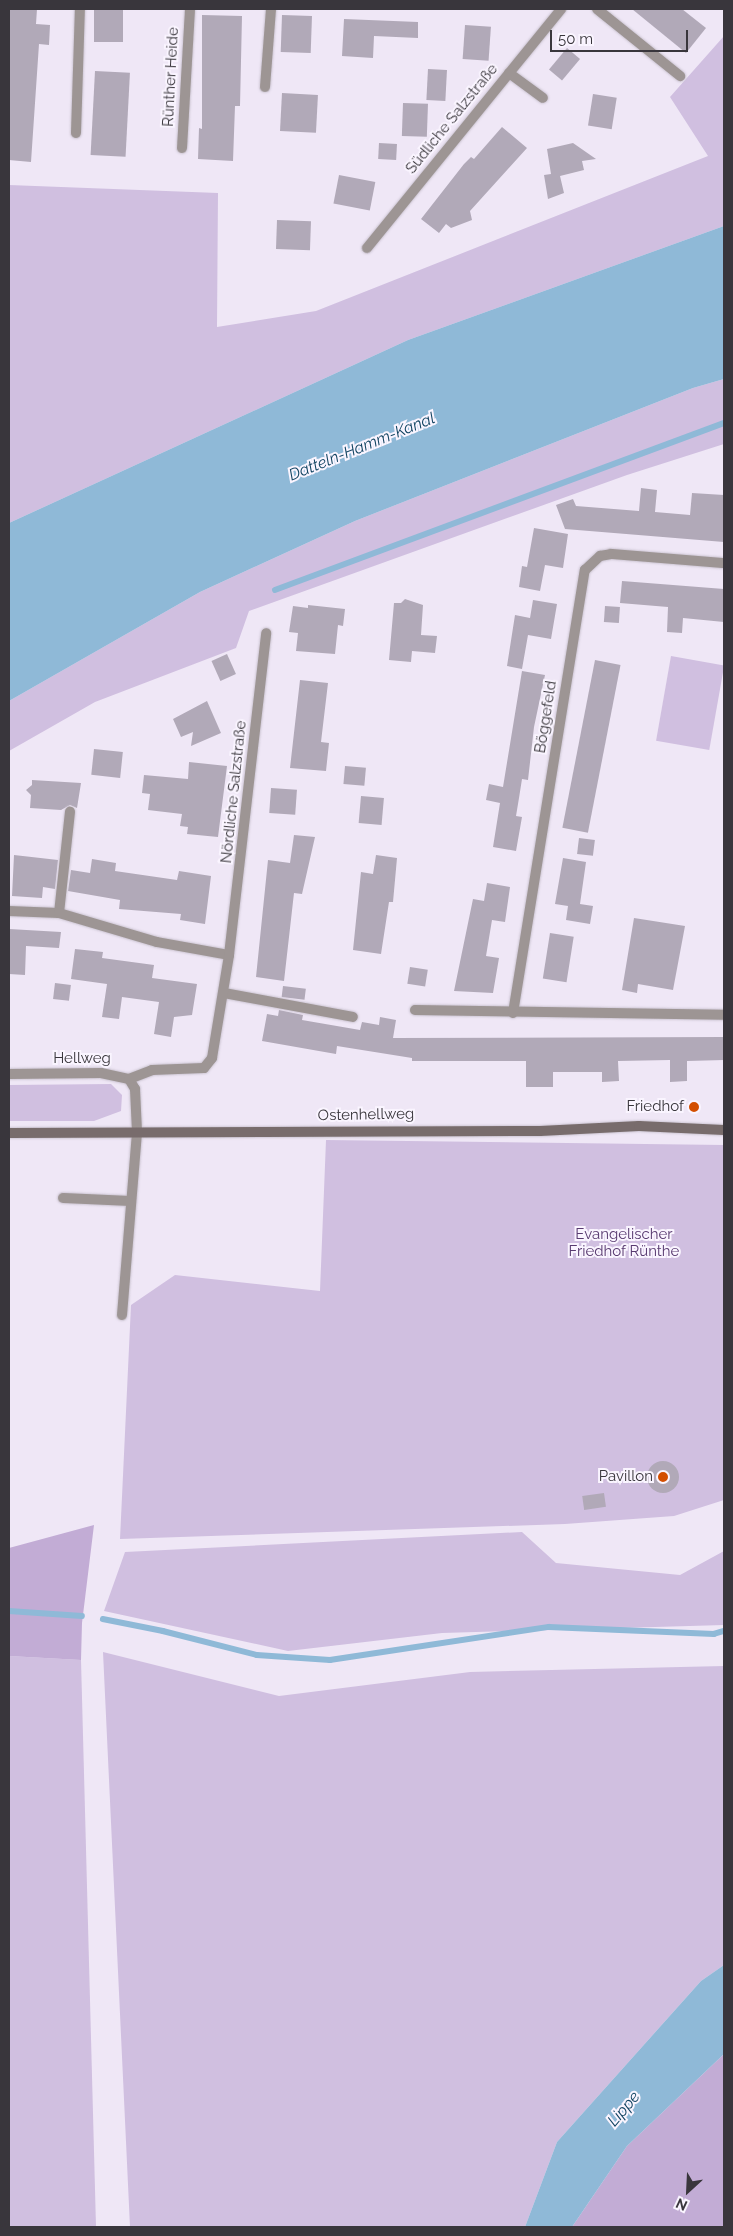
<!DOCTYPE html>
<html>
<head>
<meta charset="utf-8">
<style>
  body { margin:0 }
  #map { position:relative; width:733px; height:2236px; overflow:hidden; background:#efe7f6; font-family:Raleway,sans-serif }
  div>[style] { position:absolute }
  .green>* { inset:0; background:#d0bfe0; transform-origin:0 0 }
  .forest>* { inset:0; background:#c2acd5 }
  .water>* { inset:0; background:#8fb9d7 }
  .stream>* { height:5.5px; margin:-2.75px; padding:0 2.75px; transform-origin:2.75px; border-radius:2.75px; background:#8fb9d7 }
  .building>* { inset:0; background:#b1a9b8; transform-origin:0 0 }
  .round { border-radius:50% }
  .roads { filter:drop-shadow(0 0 1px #cbc4d1) drop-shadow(0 0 1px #cbc4d1) }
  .service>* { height:10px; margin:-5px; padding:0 5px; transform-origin:5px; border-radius:5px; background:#9d9594 }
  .minor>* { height:10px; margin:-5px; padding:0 5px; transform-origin:5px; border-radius:5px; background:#9d9594 }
  .secondary>* { height:10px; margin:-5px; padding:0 5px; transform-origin:5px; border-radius:5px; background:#786c6c }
  .dots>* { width:14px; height:14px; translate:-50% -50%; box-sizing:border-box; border:2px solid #faf5ff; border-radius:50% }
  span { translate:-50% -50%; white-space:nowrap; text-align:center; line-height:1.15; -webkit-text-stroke:4px #faf5ff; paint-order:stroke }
  .street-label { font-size:15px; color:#39363c }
  .poi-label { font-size:15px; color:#39363c }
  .right { translate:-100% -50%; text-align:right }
  .park-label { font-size:15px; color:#583a70 }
  .water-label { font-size:16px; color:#104361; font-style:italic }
  .frame { position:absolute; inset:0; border:10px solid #39363c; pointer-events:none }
  .north { position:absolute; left:663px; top:2166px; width:50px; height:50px; -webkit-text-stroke:4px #faf5ff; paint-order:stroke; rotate:205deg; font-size:14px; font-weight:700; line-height:20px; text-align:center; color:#39363c }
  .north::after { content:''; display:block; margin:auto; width:18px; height:22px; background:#39363c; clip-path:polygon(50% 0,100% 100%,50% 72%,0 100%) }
  .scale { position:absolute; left:550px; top:30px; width:138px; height:22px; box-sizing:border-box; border:2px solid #39363c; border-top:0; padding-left:6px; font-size:15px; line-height:18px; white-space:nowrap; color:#39363c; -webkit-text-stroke:4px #faf5ff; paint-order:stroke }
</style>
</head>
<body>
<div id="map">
  <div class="green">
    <div style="clip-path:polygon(724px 36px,724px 226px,408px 340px,9px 523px,9px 185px,218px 193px,217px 327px,316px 311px,708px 156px,670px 97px)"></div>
    <div style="clip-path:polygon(724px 379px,724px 444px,627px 475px,249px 611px,236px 648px,95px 702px,9px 751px,9px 701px,200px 592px,355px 521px,693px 388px)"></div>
    <div style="left:671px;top:656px;width:54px;height:86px;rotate:10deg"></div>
    <div style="clip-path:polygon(111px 1084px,122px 1095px,121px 1111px,94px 1121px,9px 1121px,9px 1085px)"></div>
    <div style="clip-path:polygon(326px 1140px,724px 1145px,724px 1500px,674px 1516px,565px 1524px,120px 1539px,131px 1305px,175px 1275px,320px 1291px)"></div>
    <div style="clip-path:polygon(522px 1532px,556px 1563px,680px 1575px,724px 1551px,724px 1625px,442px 1633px,288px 1651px,104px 1611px,125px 1552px)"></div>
    <div style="clip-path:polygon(103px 1652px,279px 1696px,470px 1672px,724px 1666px,724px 1965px,701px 1981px,557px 2142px,525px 2227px,130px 2227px)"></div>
    <div style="clip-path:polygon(9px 1656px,81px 1660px,96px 2227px,9px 2227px)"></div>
  </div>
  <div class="forest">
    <div style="clip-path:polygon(94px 1525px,82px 1623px,81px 1660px,9px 1656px,9px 1548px)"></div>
    <div style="clip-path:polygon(724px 2054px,724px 2227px,572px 2227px,627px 2146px)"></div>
  </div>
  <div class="water">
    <div style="clip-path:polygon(724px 226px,724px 379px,693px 388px,355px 521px,200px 592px,9px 701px,9px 523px,408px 340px)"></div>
    <div style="clip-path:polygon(724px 1965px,724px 2054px,627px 2146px,572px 2227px,525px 2227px,557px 2142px,701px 1981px)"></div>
  </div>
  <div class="stream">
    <div style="left:275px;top:590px;width:479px;rotate:-20.4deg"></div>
    <div style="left:9px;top:1611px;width:73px;rotate:3.9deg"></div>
    <div style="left:103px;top:1619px;width:61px;rotate:11.3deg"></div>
    <div style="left:163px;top:1631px;width:97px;rotate:14.3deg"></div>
    <div style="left:257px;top:1655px;width:73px;rotate:3.9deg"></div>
    <div style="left:330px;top:1660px;width:221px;rotate:-8.6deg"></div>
    <div style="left:549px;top:1627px;width:165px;rotate:2.4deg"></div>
    <div style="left:714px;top:1634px;width:10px;rotate:-17deg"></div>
  </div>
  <div class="building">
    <div style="clip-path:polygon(10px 9px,37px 9px,36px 24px,50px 25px,49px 45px,39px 44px,31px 162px,9px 160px)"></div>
    <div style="left:94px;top:9px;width:29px;height:33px"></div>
    <div style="clip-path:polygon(632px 9px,682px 9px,706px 28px,686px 53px)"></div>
    <div style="clip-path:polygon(202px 15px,242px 16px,240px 106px,235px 106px,233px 161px,198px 159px,199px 128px,202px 129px)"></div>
    <div style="left:282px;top:15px;width:30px;height:37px;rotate:2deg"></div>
    <div style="clip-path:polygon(344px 19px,418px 22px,418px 38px,374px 36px,373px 58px,342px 56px)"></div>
    <div style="left:465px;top:25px;width:26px;height:34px;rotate:4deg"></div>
    <div style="left:567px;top:48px;width:17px;height:28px;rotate:40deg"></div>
    <div style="left:428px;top:69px;width:19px;height:31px;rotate:3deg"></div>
    <div style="left:95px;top:71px;width:35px;height:84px;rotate:3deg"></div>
    <div style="left:282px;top:93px;width:36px;height:38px;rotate:3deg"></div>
    <div style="left:593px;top:94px;width:24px;height:32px;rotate:9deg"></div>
    <div style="left:403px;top:103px;width:25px;height:33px;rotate:2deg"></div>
    <div style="clip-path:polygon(502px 127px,527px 148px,470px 211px,472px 220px,451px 228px,446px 224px,439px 233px,421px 219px,464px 164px,471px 157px,474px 159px)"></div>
    <div style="left:379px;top:143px;width:18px;height:16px;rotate:3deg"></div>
    <div style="clip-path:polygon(573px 143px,596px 159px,582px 161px,584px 170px,560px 176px,564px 193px,548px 199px,544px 175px,551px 174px,547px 149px)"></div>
    <div style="left:339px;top:175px;width:37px;height:29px;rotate:11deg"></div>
    <div style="left:277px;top:220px;width:34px;height:29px;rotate:2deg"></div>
    <div style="clip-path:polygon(641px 488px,657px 490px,655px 512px,690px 515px,692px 493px,724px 495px,724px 542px,565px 529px,556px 505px,573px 499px,576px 506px,639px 511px)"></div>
    <div style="clip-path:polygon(534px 528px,568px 534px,563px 568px,545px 565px,540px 591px,519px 587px,522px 566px,527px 567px)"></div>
    <div style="clip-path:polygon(622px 581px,724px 589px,724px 622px,683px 618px,682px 633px,667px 632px,668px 607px,620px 603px)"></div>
    <div style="clip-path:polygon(405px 599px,423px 605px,421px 635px,437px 636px,435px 653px,412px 651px,411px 662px,389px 660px,394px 603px,401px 603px)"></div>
    <div style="clip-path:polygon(533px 600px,557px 604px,551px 639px,528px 635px,522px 669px,507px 666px,515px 615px,530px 618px)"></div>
    <div style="clip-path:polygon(308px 605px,345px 609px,343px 626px,338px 625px,335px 654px,296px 651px,298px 633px,289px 632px,293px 606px,308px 608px)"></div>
    <div style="left:605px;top:606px;width:15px;height:16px;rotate:4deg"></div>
    <div style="left:227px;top:654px;width:22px;height:17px;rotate:66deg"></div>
    <div style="left:595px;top:660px;width:26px;height:171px;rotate:11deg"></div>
    <div style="clip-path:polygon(522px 671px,545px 675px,534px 727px,528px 780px,522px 779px,519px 798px,516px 816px,522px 817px,516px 851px,493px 847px,500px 803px,486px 800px,489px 784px,503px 787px)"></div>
    <div style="clip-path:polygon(300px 680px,328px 683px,321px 742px,329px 743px,326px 771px,290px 768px)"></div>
    <div style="clip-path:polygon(207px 701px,221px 733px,191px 746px,193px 732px,181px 737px,173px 719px)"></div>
    <div style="left:94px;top:749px;width:29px;height:26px;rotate:6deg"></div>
    <div style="clip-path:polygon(189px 762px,227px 766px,218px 837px,187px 834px,188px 827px,180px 826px,182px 814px,148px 810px,150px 794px,142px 793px,144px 775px,188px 779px)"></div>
    <div style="left:345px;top:766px;width:21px;height:18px;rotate:5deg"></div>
    <div style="clip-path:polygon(32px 780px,81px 783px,77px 808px,70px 805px,61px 810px,30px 808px,31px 795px,26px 790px,32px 785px)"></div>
    <div style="left:271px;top:788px;width:26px;height:25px;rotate:4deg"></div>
    <div style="left:361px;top:796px;width:23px;height:27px;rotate:5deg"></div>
    <div style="clip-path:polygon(294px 835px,315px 837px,302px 894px,294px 893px,284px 981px,256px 977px,268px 860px,290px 863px)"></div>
    <div style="left:579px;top:838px;width:16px;height:16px;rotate:7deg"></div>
    <div style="clip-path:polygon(14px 855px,58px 860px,55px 889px,43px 887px,42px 898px,12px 896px)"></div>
    <div style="clip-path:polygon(376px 855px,397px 858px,393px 902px,389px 902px,381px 954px,353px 950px,361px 872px,373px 874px)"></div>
    <div style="clip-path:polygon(563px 858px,586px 862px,580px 904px,593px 906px,590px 924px,566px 920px,568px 906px,555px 904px)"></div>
    <div style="clip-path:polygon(92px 859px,116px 863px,115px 871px,177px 880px,179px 871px,211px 876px,205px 924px,180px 920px,181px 914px,119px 909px,120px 900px,68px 891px,71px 870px,90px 873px)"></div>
    <div style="clip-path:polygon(487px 883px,510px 887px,505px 922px,492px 920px,486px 956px,499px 958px,493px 993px,454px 991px,473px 899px,484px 901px)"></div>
    <div style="clip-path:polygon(634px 918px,685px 926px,673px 990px,638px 984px,637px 993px,622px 990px)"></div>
    <div style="clip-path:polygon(9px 929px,61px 932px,59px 948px,26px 946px,25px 975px,9px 974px)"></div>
    <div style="left:550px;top:933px;width:24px;height:46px;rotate:9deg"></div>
    <div style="clip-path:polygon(75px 949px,103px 952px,102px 958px,154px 965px,152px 978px,197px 984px,192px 1015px,174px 1017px,171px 1037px,154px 1034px,159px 1002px,122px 997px,119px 1019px,102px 1017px,107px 984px,71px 979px)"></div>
    <div style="left:410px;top:967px;width:18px;height:17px;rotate:9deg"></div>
    <div style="left:55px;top:983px;width:16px;height:16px;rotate:7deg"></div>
    <div style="left:283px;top:986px;width:23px;height:11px;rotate:7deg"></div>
    <div style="clip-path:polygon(279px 1010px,303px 1015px,302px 1020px,360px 1030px,362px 1022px,379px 1025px,380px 1017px,396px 1020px,393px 1038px,724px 1037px,724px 1060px,687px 1061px,687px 1081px,670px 1082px,670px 1060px,618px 1061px,619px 1081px,602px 1082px,602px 1072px,553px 1072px,553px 1087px,526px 1087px,526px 1061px,412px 1061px,412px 1058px,337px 1046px,336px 1054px,262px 1041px,267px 1014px,278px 1016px)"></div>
    <div class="round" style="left:647px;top:1461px;width:32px;height:32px"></div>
    <div style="left:604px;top:1493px;width:14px;height:22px;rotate:82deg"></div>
  </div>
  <div class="roads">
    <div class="service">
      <div style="left:597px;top:9px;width:107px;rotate:38.9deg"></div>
      <div style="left:509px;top:73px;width:42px;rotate:36.3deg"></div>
      <div style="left:59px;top:913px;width:102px;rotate:-83.8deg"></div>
      <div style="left:224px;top:993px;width:131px;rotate:10.5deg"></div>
      <div style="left:63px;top:1198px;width:68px;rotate:2.5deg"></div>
      <div style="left:122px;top:1315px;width:184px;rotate:-85.3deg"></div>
    </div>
    <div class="minor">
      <div style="left:265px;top:87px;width:78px;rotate:-85.6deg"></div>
      <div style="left:76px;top:133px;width:124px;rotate:-88.2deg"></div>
      <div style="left:182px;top:148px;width:139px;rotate:-86.7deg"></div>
      <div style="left:367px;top:248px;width:308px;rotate:-50.9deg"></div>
      <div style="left:9px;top:911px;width:50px;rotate:2.3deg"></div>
      <div style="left:59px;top:913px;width:102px;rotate:16.5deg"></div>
      <div style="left:157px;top:942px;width:73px;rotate:10.2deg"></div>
      <div style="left:415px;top:1010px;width:309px;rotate:0.9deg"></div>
      <div style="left:513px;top:1013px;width:449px;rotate:-80.8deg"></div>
      <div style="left:585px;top:570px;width:21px;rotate:-43deg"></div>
      <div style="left:600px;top:556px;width:11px;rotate:-10deg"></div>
      <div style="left:611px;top:554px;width:113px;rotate:4.6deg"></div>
      <div style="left:9px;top:1074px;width:92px;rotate:-0.6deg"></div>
      <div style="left:101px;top:1073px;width:29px;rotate:12deg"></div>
      <div style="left:129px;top:1079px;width:12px;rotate:59deg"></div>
      <div style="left:135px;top:1089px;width:43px;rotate:87.3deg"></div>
      <div style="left:129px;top:1079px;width:25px;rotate:-21deg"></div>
      <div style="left:152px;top:1070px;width:52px;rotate:-2.2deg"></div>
      <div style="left:204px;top:1068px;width:13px;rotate:-51deg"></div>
      <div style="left:212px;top:1058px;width:104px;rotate:-80.6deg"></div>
      <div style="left:229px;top:955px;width:324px;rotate:-83.4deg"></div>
    </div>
    <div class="secondary">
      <div style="left:9px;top:1133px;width:531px;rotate:-0.22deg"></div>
      <div style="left:540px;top:1131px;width:99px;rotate:-2.9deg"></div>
      <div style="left:639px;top:1126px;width:85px;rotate:2.7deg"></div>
    </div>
  </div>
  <div class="dots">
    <div style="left:694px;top:1107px;background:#d34f01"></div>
    <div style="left:663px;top:1477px;background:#d34f01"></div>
  </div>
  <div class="street-label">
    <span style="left:171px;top:77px;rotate:-87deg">Rünther Heide</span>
    <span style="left:452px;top:119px;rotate:-51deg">Südliche Salzstraße</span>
    <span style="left:546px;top:717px;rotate:-81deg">Böggefeld</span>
    <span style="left:234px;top:792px;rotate:-84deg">Nördliche Salzstraße</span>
    <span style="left:82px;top:1059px">Hellweg</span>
    <span style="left:366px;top:1115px;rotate:-1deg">Ostenhellweg</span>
  </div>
  <div class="poi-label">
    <span class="right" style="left:684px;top:1107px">Friedhof</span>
    <span class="right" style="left:653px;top:1477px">Pavillon</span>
  </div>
  <div class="park-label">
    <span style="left:624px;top:1243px">Evangelischer<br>Friedhof Rünthe</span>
  </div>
  <div class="water-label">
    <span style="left:362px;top:447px;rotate:-22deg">Datteln-Hamm-Kanal</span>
    <span style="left:624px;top:2109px;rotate:-50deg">Lippe</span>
  </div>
  <div class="frame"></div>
  <div class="north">N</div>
  <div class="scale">50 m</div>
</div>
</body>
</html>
